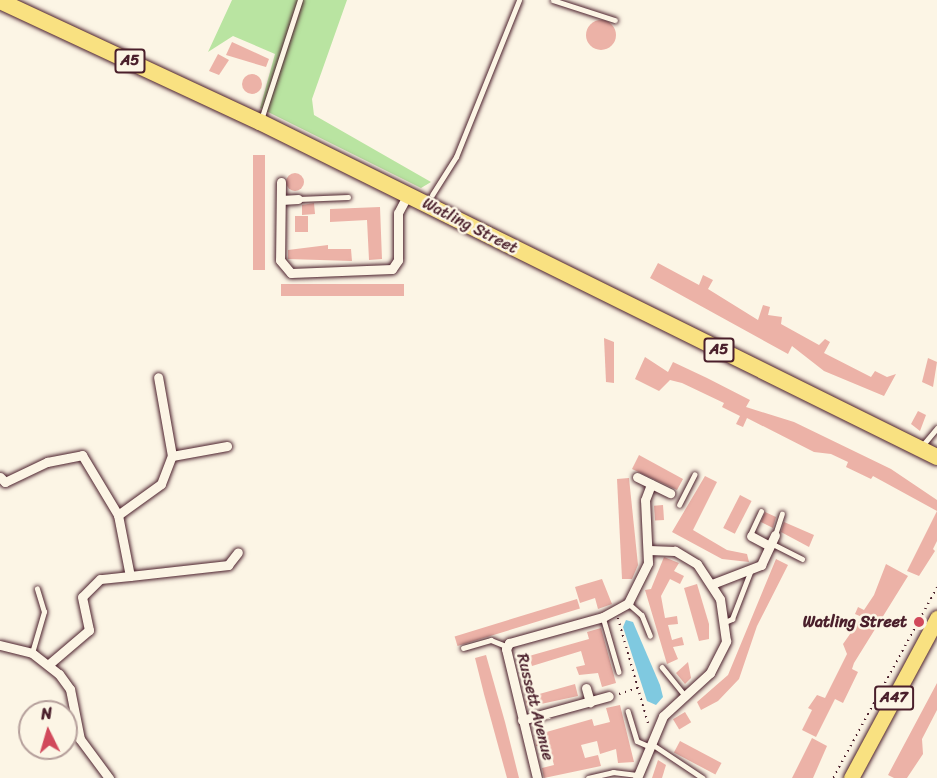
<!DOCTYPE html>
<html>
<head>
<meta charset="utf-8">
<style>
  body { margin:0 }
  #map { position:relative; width:937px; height:778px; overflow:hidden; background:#fcf5e5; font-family:Sriracha,sans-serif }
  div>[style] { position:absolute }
  .green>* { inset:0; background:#b9e4a1 }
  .water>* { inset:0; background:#7fc9e0 }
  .building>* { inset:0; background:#ecb2a7; transform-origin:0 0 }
  .round { border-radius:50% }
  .path>* { height:1.5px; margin-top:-0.75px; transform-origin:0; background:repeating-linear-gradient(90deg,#4a1f2b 0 1.5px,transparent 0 6px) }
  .roads { filter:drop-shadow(0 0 2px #4a1f2b) drop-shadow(0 0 2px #4a1f2b) }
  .lane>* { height:4.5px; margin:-2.25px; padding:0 2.25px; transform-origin:2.25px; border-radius:2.25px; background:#fcf5e5 }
  .street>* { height:9px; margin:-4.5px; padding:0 4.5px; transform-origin:4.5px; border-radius:4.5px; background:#fcf5e5 }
  .primary>* { height:15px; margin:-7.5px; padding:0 7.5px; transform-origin:7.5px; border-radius:7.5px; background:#f9e181 }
  .highway>* { height:16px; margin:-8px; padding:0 8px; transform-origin:8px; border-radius:8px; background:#f9e181 }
  .dots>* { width:16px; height:16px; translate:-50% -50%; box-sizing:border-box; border:3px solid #fcf5e5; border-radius:50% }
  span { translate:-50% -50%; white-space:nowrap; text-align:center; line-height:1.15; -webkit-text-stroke:5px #fcf5e5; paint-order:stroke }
  .shield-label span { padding:2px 4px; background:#fcf5e5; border:2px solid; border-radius:4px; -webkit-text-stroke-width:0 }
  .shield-label { font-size:15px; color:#4a1f2b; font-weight:700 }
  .street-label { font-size:16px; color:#4a1f2b }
  .poi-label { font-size:16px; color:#4a1f2b; font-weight:700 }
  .right { translate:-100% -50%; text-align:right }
  .north { position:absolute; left:18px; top:700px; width:60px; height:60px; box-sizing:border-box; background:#fcf5e5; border:2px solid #b59f9b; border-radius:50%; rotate:355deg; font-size:16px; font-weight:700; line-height:24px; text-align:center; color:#4a1f2b }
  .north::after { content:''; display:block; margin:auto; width:21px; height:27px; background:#d1495b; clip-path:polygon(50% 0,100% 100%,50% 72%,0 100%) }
</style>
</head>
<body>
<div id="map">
  <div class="green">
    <div style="clip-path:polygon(232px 0,347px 0,312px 99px,314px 115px,431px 182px,421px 188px,260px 108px,275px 54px,233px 36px,208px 52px)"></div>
  </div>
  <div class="water">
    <div style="clip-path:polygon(626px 620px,633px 622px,660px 685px,663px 697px,656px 705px,647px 701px,623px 627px)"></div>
  </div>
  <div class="building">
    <div class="round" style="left:586px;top:20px;width:30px;height:30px"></div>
    <div style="clip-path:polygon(232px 42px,269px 59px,266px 67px,226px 55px)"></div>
    <div style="clip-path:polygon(218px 54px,229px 60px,219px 75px,209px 71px)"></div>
    <div class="round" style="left:242px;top:74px;width:20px;height:20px"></div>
    <div style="left:253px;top:155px;width:12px;height:115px"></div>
    <div class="round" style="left:286px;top:173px;width:18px;height:18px"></div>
    <div style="clip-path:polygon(314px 203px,315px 214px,302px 215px,302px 205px)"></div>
    <div style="clip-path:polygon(380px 207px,382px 259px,369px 260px,367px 220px,330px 222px,330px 209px)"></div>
    <div style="left:295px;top:216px;width:13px;height:16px"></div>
    <div style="clip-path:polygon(328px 245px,328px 249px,351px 249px,352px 261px,288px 259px,288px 250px)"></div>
    <div style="clip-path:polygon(658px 263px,699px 285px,703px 275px,713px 280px,708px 289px,758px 320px,763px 305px,770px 307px,768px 315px,782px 317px,781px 324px,819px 345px,825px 339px,830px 342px,824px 353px,871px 377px,875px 371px,887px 377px,896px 374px,884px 396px,824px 371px,792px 346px,788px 354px,650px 278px)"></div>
    <div style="left:404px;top:284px;width:12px;height:123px;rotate:90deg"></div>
    <div style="clip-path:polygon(604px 338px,614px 342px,614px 383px,606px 382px)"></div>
    <div style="clip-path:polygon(645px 357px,668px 372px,673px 362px,707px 378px,750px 400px,746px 407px,794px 422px,891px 469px,937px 500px,937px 541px,933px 549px,935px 551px,919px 576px,907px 571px,937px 511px,873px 476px,871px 479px,846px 467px,848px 462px,831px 454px,814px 452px,747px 418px,743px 427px,736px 424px,740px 416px,722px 407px,724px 403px,682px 383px,670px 380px,659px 391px,635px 379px)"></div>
    <div style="clip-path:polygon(928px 358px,937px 362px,933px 387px,922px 382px)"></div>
    <div style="clip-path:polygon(918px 411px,926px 415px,920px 431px,911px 424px)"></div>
    <div style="clip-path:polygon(639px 455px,683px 479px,677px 490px,632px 469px)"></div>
    <div style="clip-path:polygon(705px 476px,717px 482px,693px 530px,727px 550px,747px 554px,749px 562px,722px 559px,672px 532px)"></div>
    <div style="clip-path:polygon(629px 478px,638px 565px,632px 579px,622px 579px,617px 479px)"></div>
    <div style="left:740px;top:495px;width:13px;height:37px;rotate:27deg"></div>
    <div style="left:663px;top:505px;width:15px;height:9px;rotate:86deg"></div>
    <div style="clip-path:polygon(765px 512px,776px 517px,773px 528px,761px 522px)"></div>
    <div style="clip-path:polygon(784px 522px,814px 535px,809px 547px,781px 532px)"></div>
    <div style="clip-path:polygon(664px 557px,679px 563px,674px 571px,684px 576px,680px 584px,670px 579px,661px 596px,665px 618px,677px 616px,678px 624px,668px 625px,672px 640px,682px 637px,684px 645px,673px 647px,678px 659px,667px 664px,645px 590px,651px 589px)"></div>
    <div style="clip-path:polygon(776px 559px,788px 565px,757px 626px,739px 679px,718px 701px,701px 710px,697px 702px,728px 675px)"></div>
    <div style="clip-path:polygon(886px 564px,908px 576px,854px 663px,852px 669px,858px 672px,843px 703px,835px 699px,816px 737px,802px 730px,812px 710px,808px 708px,817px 695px,825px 698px,847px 654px,843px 644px,862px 617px,855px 614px,858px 607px,864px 610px,874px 595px)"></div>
    <div style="clip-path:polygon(602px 579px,612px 604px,598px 609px,595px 598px,580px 603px,575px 587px)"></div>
    <div style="clip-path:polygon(697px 584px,709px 624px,709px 639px,699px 641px,684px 588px)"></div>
    <div style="left:577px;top:599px;width:10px;height:128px;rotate:73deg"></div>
    <div style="clip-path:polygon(601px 628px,616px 683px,602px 687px,598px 673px,579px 675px,576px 667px,585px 665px,581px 651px,532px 666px,529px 656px,589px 639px,587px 632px)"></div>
    <div style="clip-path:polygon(486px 655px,505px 722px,519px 778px,507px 778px,484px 694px,475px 658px)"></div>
    <div style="clip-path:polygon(688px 662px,691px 678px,685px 684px,676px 673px)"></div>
    <div style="clip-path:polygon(937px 683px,937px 710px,922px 739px,923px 754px,907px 778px,894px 778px,888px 775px)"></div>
    <div style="clip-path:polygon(575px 684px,578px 696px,527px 707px,525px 698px)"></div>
    <div style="clip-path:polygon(620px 705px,634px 762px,618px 763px,616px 749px,600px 754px,597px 741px,581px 745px,585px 758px,598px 755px,601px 766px,544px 778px,542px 768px,554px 765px,548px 743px,536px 746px,536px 735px,592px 719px,594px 726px,610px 722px,606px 708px)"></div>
    <div style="left:685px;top:712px;width:12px;height:14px;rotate:59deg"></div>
    <div style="clip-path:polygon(812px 738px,827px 746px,813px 778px,792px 778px)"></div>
    <div style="left:680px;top:741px;width:47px;height:13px;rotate:28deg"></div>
    <div style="clip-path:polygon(658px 760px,666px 765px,662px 778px,652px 778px)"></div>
  </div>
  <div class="path">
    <div style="left:618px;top:618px;width:112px;rotate:74deg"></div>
    <div style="left:619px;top:694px;width:19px;rotate:-18deg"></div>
    <div style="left:833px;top:778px;width:217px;rotate:-61.4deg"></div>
  </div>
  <div class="roads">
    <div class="lane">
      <div style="left:553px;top:0;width:65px;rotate:17.9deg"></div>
      <div style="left:261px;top:120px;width:126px;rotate:-72deg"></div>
      <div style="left:432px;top:195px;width:45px;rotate:-57.7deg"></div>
      <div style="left:456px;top:157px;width:169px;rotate:-68.1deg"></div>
      <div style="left:298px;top:199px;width:50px;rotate:-2.3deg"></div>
      <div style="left:922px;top:446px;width:23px;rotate:-50deg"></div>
      <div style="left:679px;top:505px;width:34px;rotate:-63deg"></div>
      <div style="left:750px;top:535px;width:26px;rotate:-65deg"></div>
      <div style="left:775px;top:535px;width:22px;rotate:-72deg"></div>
      <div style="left:771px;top:543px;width:35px;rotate:27deg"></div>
      <div style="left:628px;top:603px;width:18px;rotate:41deg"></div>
      <div style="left:642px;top:615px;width:22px;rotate:68deg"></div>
      <div style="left:603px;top:617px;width:57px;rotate:73.8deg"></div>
      <div style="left:725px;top:622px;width:8px;rotate:-23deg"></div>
      <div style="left:732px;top:619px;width:53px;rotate:-68.8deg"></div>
      <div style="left:463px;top:648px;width:29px;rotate:-16deg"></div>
      <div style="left:491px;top:640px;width:16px;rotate:22deg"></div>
      <div style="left:32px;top:653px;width:43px;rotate:-73.7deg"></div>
      <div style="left:44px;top:612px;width:24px;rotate:-107deg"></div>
      <div style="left:662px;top:667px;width:35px;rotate:51deg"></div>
      <div style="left:628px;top:711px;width:31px;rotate:73deg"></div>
      <div style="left:637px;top:741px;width:12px;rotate:24deg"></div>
      <div style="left:652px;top:744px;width:61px;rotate:33.7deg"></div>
      <div style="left:588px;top:778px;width:26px;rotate:-13deg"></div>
      <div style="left:613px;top:772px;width:24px;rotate:7deg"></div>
    </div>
    <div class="street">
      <div style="left:281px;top:182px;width:78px;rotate:90.7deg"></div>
      <div style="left:280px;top:260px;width:17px;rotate:50deg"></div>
      <div style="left:291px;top:273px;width:101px;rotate:-2.3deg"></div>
      <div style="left:392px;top:269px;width:11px;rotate:-56deg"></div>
      <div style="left:398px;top:260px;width:47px;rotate:-90deg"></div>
      <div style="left:398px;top:213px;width:21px;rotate:-62deg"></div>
      <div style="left:281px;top:200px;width:17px;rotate:-3deg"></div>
      <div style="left:172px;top:456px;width:56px;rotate:-10.3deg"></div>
      <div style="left:0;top:477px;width:7px;rotate:45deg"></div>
      <div style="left:5px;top:482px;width:47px;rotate:-25.5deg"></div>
      <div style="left:47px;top:462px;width:36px;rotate:-11deg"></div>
      <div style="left:82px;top:455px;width:70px;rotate:59deg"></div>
      <div style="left:118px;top:515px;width:62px;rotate:78.9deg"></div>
      <div style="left:130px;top:576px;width:30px;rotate:174deg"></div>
      <div style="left:100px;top:579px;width:25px;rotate:135deg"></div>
      <div style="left:82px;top:597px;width:34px;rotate:78deg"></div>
      <div style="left:89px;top:630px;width:52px;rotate:139.6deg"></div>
      <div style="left:637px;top:477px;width:37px;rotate:26deg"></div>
      <div style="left:118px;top:515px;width:53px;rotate:-35.8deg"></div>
      <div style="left:161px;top:484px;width:30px;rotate:-69deg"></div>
      <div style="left:172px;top:456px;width:80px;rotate:-100deg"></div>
      <div style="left:751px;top:536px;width:21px;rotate:28deg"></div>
      <div style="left:130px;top:576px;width:99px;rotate:-6.4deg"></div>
      <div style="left:228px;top:565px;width:16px;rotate:-52deg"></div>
      <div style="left:712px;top:584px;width:53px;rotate:-21.2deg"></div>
      <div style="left:761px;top:565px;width:33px;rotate:-65deg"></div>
      <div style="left:0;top:645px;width:33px;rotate:14deg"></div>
      <div style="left:32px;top:653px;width:34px;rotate:38deg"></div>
      <div style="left:59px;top:674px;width:19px;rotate:54deg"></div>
      <div style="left:70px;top:689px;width:51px;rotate:78.7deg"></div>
      <div style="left:80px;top:739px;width:49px;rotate:53.4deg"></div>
      <div style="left:586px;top:688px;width:15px;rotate:74deg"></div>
      <div style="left:522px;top:720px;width:90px;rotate:-15.4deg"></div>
      <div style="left:537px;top:778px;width:133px;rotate:-103.5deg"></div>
      <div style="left:506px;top:649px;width:7px;rotate:-63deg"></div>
      <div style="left:509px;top:643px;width:98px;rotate:-15.5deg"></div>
      <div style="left:603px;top:617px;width:29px;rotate:-29deg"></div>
      <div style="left:628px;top:603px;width:45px;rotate:-63.4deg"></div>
      <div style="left:648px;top:563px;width:63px;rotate:-92.7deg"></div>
      <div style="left:645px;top:500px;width:17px;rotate:-69deg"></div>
      <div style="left:637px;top:778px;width:67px;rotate:-67.2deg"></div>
      <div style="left:663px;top:716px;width:64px;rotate:-42.5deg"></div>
      <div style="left:710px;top:673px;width:36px;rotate:-63deg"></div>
      <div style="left:726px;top:641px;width:42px;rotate:-98.1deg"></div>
      <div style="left:720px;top:599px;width:42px;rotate:-123.3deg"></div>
      <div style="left:697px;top:564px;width:26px;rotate:-149deg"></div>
      <div style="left:675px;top:551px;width:26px;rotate:-178deg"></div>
    </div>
    <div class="primary">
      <div style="left:851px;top:778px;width:182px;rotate:-61.7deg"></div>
    </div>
    <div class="highway">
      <div style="left:0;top:1px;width:287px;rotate:25deg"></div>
      <div style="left:260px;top:122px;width:755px;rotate:26.33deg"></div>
    </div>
  </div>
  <div class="dots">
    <div style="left:919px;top:622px;background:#d1495b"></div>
  </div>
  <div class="shield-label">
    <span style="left:130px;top:61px">A5</span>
    <span style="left:719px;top:350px">A5</span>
    <span style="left:894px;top:698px">A47</span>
  </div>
  <div class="street-label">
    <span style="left:470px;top:226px;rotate:27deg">Watling Street</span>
    <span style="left:535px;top:707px;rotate:76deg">Russett Avenue</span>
  </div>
  <div class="poi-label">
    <span class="right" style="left:907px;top:622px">Watling Street</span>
  </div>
  <div class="north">N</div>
</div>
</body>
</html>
